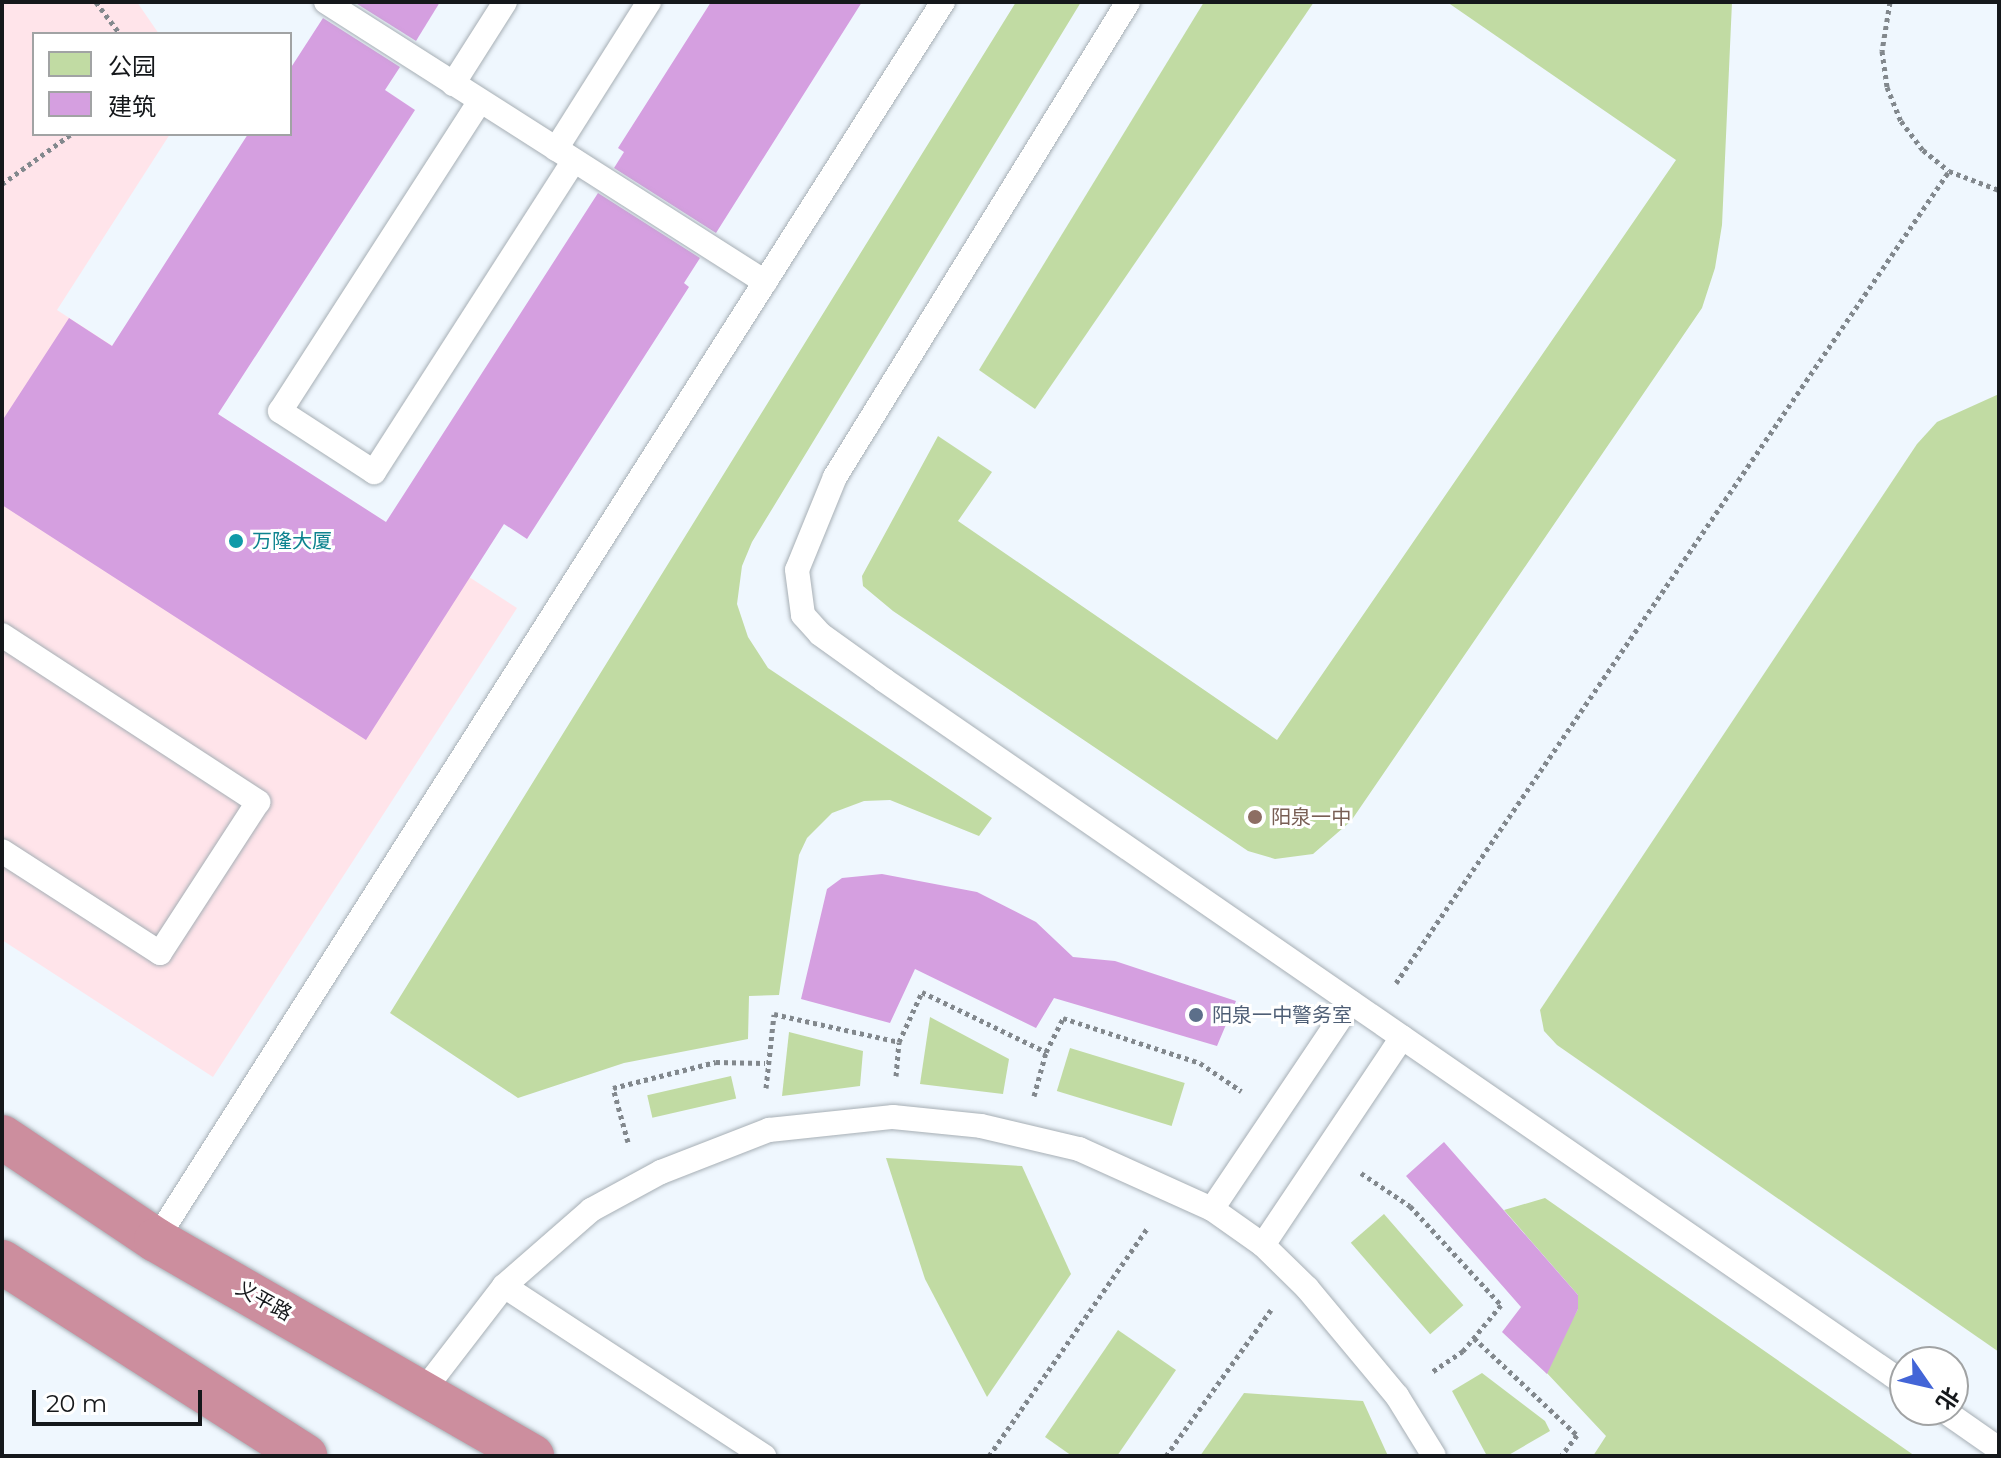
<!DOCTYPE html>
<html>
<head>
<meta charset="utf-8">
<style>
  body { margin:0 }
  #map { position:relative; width:2001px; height:1458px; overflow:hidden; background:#eff7fe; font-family:Montserrat,"Noto Sans SC",sans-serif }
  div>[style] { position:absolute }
  .commercial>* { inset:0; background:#ffe4ea }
  .green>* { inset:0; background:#c1dba3; transform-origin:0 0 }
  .building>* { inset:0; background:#d59fe0 }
  .path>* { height:5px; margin-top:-2.5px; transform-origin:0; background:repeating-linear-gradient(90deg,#82888d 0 4px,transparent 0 8px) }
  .roads { filter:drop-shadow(0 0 2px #a7afb5) drop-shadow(0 0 2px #a7afb5) }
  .service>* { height:24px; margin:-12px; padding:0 12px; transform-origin:12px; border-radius:12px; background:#fff }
  .trunk>* { height:44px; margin:-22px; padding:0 22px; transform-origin:22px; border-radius:22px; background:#cc8e9e }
  .dots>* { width:22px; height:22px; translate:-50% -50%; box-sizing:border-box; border:4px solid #fff; border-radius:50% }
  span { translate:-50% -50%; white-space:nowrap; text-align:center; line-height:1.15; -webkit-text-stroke:6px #fff; paint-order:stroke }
  .culture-label { font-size:20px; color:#0d838f }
  .left { translate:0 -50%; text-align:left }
  .education-label { font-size:20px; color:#785e54 }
  .service-label { font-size:20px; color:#4e5e75 }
  .street-label { font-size:20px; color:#15181b }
  .frame { position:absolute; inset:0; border:4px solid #15181b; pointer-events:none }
  .legend { position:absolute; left:32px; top:32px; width:260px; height:104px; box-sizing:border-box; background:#fff; border:2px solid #a1a3a4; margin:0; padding:10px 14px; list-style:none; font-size:24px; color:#15181b }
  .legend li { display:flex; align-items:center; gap:16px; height:40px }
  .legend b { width:40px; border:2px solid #a1a3a4 }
  .north { position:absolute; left:1889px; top:1346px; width:80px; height:80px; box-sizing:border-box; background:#fff; border:2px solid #a1a3a4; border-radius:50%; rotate:124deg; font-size:22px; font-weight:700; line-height:32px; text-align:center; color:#15181b }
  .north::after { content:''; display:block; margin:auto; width:28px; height:36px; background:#4365d7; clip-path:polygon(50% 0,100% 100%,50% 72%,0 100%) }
  .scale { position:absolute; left:32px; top:1390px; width:170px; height:36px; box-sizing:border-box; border:4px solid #15181b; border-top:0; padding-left:10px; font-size:24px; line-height:28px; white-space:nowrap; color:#15181b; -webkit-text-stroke:6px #fff; paint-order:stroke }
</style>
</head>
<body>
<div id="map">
  <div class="commercial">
    <div style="clip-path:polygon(2px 2px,137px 2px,159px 34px,34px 34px,34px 134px,170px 134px,57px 310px,517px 608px,213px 1077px,2px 940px)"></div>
  </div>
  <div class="green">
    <div style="clip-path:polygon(1016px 2px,1081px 2px,752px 542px,742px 566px,737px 604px,748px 637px,768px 668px,992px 818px,979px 836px,890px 800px,864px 801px,832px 813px,807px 838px,799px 855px,779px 995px,749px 996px,748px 1039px,624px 1063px,518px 1098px,390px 1013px)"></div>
    <div style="clip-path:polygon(1204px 2px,1314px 2px,1035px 409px,979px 370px)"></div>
    <div style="clip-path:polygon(1447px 2px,1732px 2px,1722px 225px,1715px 268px,1702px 308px,1351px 821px,1313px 854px,1275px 859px,1248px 851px,893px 611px,863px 586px,862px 576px,938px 436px,992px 472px,958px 521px,1277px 740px,1676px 160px)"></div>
    <div style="clip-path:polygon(1999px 394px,1999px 1352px,1557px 1045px,1544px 1031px,1540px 1010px,1917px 444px,1937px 422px)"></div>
    <div style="clip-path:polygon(930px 1017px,1009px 1059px,1003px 1094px,920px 1084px)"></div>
    <div style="clip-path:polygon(789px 1032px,863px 1051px,860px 1086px,782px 1096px)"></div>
    <div style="left:1070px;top:1048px;width:120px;height:45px;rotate:17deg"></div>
    <div style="left:731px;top:1076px;width:23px;height:86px;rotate:77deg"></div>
    <div style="clip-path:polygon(886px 1158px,1022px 1166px,1071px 1274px,987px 1397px,925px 1279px)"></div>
    <div style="clip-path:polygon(1545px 1198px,1915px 1456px,1593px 1456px,1606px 1436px,1545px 1371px,1578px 1309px,1578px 1295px,1504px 1210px)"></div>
    <div style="left:1384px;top:1214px;width:121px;height:44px;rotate:49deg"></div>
    <div style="clip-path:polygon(1118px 1330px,1176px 1370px,1117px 1456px,1072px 1456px,1045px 1437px)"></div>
    <div style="clip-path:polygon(1482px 1373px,1545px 1421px,1550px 1431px,1507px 1456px,1487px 1456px,1452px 1391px)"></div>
    <div style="clip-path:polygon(1244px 1393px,1363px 1401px,1388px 1456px,1200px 1456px)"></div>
  </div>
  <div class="building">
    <div style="clip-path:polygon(354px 2px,440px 2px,416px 41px)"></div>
    <div style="clip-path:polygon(711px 2px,862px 2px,716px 233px,614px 168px,624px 152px,618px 148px)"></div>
    <div style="clip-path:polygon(323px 18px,400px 67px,385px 90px,415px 110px,218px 414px,386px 522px,598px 193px,700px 258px,684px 283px,689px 287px,527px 539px,504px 524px,366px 740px,2px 505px,2px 421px,69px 318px,112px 346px,248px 134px,290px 134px,290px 69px)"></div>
    <div style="clip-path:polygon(882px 874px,977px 892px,1036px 922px,1073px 957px,1115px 961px,1236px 1001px,1217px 1046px,1054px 998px,1036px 1028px,915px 969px,890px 1023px,801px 999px,827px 889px,842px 878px)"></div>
    <div style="clip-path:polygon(1444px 1142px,1578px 1295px,1578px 1309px,1547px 1374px,1502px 1332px,1521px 1307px,1406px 1176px)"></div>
  </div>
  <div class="path">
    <div style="left:96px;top:2px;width:40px;rotate:53deg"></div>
    <div style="left:1890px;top:2px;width:50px;rotate:99.3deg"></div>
    <div style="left:1882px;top:51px;width:36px;rotate:82deg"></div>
    <div style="left:1887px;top:87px;width:37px;rotate:68deg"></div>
    <div style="left:1901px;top:121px;width:36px;rotate:53deg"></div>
    <div style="left:1923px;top:150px;width:33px;rotate:39deg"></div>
    <div style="left:1949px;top:171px;width:53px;rotate:20.8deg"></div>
    <div style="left:2px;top:184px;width:85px;rotate:-35.9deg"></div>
    <div style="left:1396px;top:983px;width:982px;rotate:-55.74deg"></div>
    <div style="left:896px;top:1076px;width:34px;rotate:-85deg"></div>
    <div style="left:899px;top:1042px;width:55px;rotate:-65.3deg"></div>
    <div style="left:922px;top:992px;width:138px;rotate:25.8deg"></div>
    <div style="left:766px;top:1088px;width:74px;rotate:-83.8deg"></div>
    <div style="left:774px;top:1014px;width:128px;rotate:12.6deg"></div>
    <div style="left:1034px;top:1096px;width:46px;rotate:-74.7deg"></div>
    <div style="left:1046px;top:1052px;width:38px;rotate:-63deg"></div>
    <div style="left:1063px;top:1018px;width:144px;rotate:18.2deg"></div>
    <div style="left:1200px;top:1063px;width:50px;rotate:34.3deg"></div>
    <div style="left:628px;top:1142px;width:56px;rotate:-105.5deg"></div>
    <div style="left:613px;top:1088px;width:106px;rotate:-14.2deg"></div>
    <div style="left:716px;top:1062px;width:49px;rotate:1.2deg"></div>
    <div style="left:1361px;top:1173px;width:59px;rotate:34deg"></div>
    <div style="left:1410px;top:1206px;width:134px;rotate:47.4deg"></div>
    <div style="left:1501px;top:1305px;width:60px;rotate:129.6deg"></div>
    <div style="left:1463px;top:1351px;width:37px;rotate:146deg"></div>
    <div style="left:1474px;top:1338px;width:141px;rotate:43.3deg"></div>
    <div style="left:1577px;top:1435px;width:26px;rotate:127deg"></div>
    <div style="left:989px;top:1456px;width:279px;rotate:-55.2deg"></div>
    <div style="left:1166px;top:1456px;width:180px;rotate:-54.3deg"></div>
  </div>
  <div class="roads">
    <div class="service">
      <div style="left:326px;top:2px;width:521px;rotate:32.53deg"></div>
      <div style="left:1128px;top:2px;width:558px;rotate:121.67deg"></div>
      <div style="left:835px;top:477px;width:100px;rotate:112.2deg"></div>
      <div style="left:797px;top:570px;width:45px;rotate:82.4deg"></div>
      <div style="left:803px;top:615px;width:25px;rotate:48deg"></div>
      <div style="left:820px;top:634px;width:79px;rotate:35.7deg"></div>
      <div style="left:884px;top:680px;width:1240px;rotate:34.59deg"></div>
      <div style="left:453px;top:84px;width:97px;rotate:-57.6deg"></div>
      <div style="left:480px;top:101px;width:369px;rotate:122.8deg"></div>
      <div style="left:280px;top:411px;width:112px;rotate:33deg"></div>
      <div style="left:374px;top:472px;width:370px;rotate:-57.3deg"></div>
      <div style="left:556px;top:149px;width:174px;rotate:-57.7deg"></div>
      <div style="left:2px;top:635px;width:306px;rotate:33.1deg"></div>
      <div style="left:258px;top:802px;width:180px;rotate:123deg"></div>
      <div style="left:160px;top:953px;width:188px;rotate:-147.2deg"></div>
      <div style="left:1212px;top:1209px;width:249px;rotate:-56.1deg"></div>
      <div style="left:156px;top:1240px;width:1467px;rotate:-57.56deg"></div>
      <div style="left:1263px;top:1245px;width:250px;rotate:-56.2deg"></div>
      <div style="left:504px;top:1286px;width:311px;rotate:33.2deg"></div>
      <div style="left:424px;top:1390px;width:131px;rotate:-52.4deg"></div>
      <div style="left:504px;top:1286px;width:116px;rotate:-41.1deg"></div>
      <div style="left:591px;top:1210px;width:80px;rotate:-28.5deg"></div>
      <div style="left:661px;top:1172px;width:116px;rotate:-21.3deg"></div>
      <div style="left:769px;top:1130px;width:125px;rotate:-6deg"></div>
      <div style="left:893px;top:1117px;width:88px;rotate:5.8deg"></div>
      <div style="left:981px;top:1126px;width:101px;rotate:13.2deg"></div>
      <div style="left:1079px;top:1149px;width:146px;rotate:24.3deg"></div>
      <div style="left:1212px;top:1209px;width:62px;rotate:35.2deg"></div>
      <div style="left:1263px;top:1245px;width:62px;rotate:44.3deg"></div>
      <div style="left:1307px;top:1288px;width:141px;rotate:50.2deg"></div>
      <div style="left:1397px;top:1396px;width:70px;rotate:58.3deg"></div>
      <div style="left:1943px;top:1410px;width:68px;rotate:34.9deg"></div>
    </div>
    <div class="trunk">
      <div style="left:2px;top:1137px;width:185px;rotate:33.8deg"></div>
      <div style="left:156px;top:1240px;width:434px;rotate:29.9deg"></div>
      <div style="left:2px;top:1262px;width:360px;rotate:32.6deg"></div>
    </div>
  </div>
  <div class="dots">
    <div style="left:236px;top:541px;background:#0f9aa8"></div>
    <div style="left:1255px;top:817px;background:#8d6e63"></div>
    <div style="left:1196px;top:1015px;background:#5c6f8a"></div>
  </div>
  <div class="culture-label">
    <span class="left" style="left:252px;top:541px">万隆大厦</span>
  </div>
  <div class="education-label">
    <span class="left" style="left:1271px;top:817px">阳泉一中</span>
  </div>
  <div class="service-label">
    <span class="left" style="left:1212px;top:1015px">阳泉一中警务室</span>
  </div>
  <div class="street-label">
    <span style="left:264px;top:1301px;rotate:29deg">义平路</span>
  </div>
  <div class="frame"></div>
  <ul class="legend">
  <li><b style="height:22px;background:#c1dba3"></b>公园</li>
  <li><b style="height:22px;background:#d59fe0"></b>建筑</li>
  </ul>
  <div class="north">北</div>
  <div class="scale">20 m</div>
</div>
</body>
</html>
